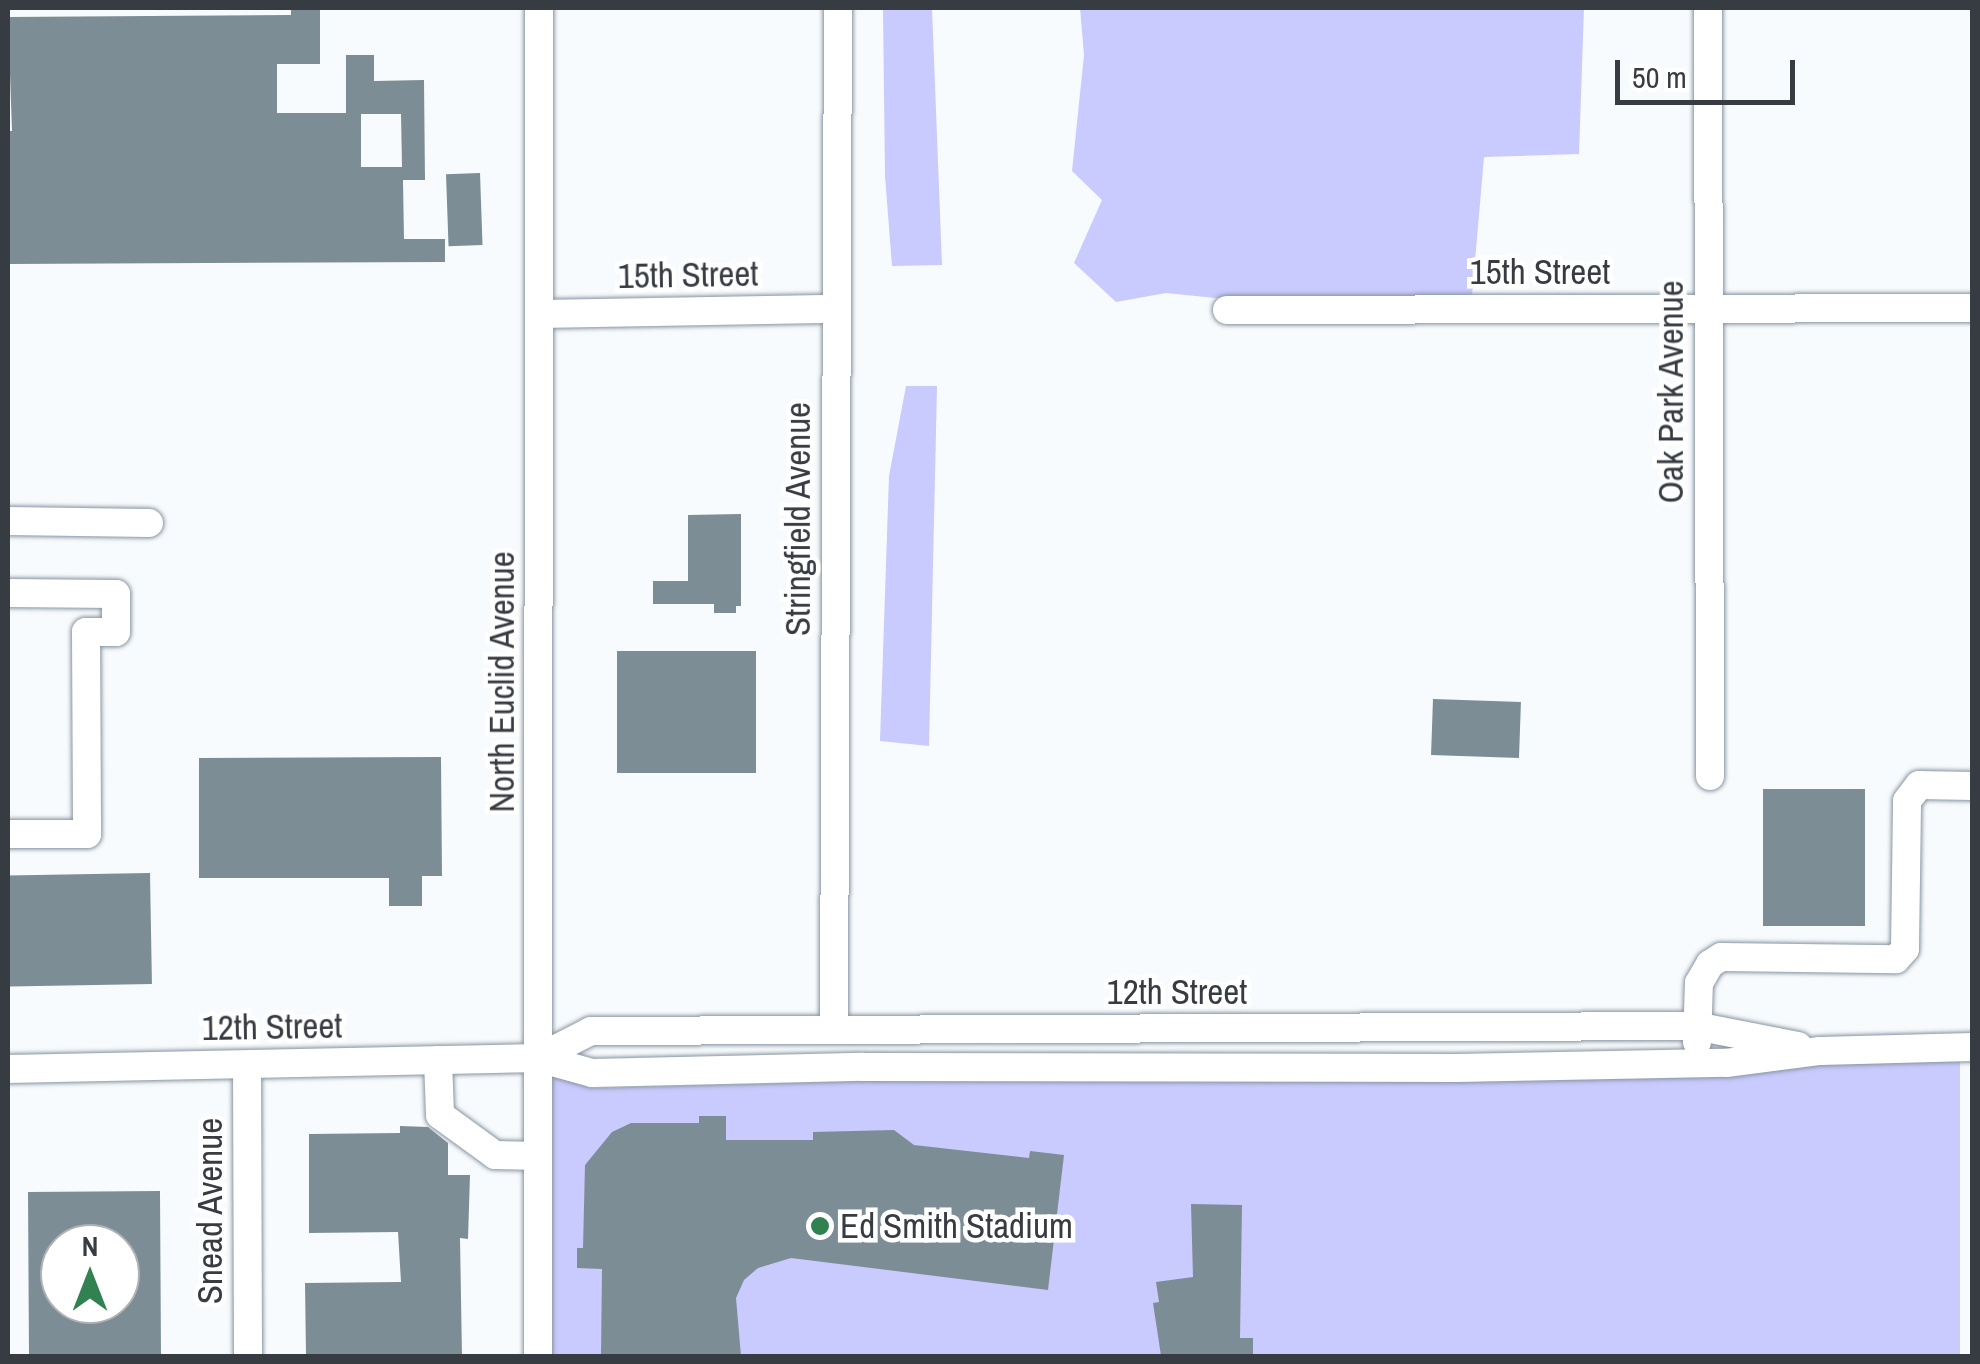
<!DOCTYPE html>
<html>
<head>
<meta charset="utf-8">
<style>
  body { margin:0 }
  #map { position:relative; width:1980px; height:1364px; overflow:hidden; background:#f8fbfd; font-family:"Archivo Narrow",sans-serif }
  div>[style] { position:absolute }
  .green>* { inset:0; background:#c9cafd }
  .building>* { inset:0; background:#7c8d95; transform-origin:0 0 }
  .roads { filter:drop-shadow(0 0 2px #8895a1) drop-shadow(0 0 2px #8895a1) }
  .minor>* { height:28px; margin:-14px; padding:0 14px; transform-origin:14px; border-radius:14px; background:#fff }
  .dots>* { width:28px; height:28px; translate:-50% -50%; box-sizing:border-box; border:5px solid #fff; border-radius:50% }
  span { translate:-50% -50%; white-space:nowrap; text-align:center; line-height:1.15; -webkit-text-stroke:9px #fff; paint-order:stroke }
  .street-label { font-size:35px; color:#373c42 }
  .poi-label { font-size:35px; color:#373c42 }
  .left { translate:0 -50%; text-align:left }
  .frame { position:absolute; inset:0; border:10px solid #373c42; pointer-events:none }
  .north { position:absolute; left:40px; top:1224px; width:100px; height:100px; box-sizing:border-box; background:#fff; border:2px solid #afb1b3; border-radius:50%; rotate:0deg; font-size:28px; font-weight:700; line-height:40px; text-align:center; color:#373c42 }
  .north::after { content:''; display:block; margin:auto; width:35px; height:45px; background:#318151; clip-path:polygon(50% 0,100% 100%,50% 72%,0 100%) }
  .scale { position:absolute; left:1615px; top:60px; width:180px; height:45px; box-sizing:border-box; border:5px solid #373c42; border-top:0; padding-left:12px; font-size:30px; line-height:35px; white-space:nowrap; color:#373c42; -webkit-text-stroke:8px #fff; paint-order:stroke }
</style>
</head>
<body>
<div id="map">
  <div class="green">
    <div style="clip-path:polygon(883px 8px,932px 8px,942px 265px,892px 266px,885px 176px)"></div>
    <div style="clip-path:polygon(1080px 8px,1584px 8px,1579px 154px,1484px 157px,1472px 296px,1215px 298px,1166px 293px,1116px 302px,1074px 263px,1102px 200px,1072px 171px,1084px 55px)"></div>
    <div style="clip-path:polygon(906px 386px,937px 386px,929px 746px,880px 741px,889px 476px)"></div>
    <div style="clip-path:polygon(1960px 1061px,1960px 1356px,551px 1356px,551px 1076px,593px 1088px,863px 1081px,1456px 1082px,1726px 1077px,1819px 1065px)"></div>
  </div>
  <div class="building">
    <div style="clip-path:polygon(evenodd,291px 8px,320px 8px,320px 64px,277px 64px,277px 113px,346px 113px,346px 55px,374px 55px,374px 81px,424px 80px,425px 180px,403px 180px,404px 239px,445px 239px,445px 262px,8px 264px,8px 131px,12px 131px,8px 17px,291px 15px,291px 8px,361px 114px,401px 114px,402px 167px,361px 167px,361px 114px)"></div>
    <div style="left:480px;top:173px;width:72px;height:34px;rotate:88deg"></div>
    <div style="clip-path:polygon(741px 514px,741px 606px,736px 606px,736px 613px,714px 613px,714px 604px,653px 604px,653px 581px,688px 581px,688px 515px)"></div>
    <div style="left:617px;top:651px;width:139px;height:122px"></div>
    <div style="left:1433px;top:699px;width:88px;height:56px;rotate:2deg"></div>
    <div style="clip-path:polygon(441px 757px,442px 876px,422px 876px,422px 906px,389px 906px,389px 878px,199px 878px,199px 758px)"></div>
    <div style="left:1763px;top:789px;width:102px;height:137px"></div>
    <div style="left:150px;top:873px;width:111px;height:142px;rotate:89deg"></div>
    <div style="clip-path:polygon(699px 1116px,726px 1116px,726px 1140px,813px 1140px,813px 1132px,894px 1130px,914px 1145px,1029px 1158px,1030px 1151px,1064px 1155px,1048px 1290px,791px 1258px,758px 1268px,744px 1280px,736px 1298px,741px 1356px,601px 1356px,602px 1269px,577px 1268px,577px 1248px,583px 1248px,585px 1165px,612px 1132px,631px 1123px,699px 1123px)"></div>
    <div style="clip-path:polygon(400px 1126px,428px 1127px,448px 1143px,448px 1175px,470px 1175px,468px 1239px,460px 1238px,462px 1356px,306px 1356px,305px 1283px,401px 1282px,398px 1232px,309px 1233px,309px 1134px,400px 1133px)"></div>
    <div style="clip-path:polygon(evenodd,160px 1191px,161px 1356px,29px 1356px,28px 1192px,160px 1191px,60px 1244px,120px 1244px,120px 1304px,60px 1304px,60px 1244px)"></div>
    <div style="clip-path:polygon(1191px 1204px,1242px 1205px,1240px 1338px,1253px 1338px,1253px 1356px,1161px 1356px,1153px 1303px,1159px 1302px,1156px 1282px,1193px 1277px)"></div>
  </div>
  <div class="roads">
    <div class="minor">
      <div style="left:1708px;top:8px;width:768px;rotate:89.85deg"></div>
      <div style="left:1227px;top:310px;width:745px;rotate:-0.15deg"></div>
      <div style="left:540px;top:314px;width:297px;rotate:-1deg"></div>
      <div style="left:8px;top:521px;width:141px;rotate:0.8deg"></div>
      <div style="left:8px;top:593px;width:108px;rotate:0.5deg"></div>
      <div style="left:116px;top:594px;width:38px;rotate:90deg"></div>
      <div style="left:116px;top:632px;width:30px;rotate:180deg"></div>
      <div style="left:86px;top:632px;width:202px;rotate:89.7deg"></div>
      <div style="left:87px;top:834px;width:79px;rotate:180deg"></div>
      <div style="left:834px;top:1030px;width:1022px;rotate:-89.78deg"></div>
      <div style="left:1697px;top:1042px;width:59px;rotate:-88.1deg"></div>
      <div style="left:1699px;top:983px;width:22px;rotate:-60deg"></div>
      <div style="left:1710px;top:964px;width:13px;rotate:-32deg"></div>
      <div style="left:1721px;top:957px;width:175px;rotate:0.7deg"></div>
      <div style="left:1896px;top:959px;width:13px;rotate:-48deg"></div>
      <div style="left:1905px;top:949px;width:148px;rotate:-89.2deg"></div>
      <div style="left:1907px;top:801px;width:20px;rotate:-53deg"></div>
      <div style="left:1919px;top:785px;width:53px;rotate:1.1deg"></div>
      <div style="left:538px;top:1058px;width:59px;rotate:-27deg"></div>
      <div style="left:591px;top:1031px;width:1104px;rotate:-0.26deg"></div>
      <div style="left:1695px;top:1026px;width:105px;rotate:11deg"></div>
      <div style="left:438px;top:1060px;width:55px;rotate:87.9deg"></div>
      <div style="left:440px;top:1115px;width:68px;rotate:36deg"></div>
      <div style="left:495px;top:1155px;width:43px;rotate:1.3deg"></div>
      <div style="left:247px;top:1065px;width:291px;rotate:89.8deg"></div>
      <div style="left:8px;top:1069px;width:530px;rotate:-1.19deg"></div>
      <div style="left:538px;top:1058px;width:56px;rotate:15.5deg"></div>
      <div style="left:592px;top:1073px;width:271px;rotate:-1.3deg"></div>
      <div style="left:863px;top:1067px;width:593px;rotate:0.1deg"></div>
      <div style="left:1456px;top:1068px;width:270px;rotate:-1.1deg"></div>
      <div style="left:1726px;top:1063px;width:95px;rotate:-7.3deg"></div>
      <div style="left:1820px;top:1051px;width:152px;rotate:-1.5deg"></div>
      <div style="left:538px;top:1356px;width:1348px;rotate:-89.96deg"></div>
    </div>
  </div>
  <div class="dots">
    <div style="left:820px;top:1226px;background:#318151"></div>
  </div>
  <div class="street-label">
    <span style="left:1540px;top:272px">15th Street</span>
    <span style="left:688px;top:275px;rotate:-1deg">15th Street</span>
    <span style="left:1671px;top:392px;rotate:-90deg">Oak Park Avenue</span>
    <span style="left:798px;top:519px;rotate:-90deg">Stringfield Avenue</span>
    <span style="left:502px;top:682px;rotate:-90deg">North Euclid Avenue</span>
    <span style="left:1177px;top:992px">12th Street</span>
    <span style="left:272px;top:1027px;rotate:-1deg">12th Street</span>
    <span style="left:210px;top:1211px;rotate:-90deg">Snead Avenue</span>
  </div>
  <div class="poi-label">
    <span class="left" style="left:840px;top:1226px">Ed Smith Stadium</span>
  </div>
  <div class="frame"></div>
  <div class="north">N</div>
  <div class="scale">50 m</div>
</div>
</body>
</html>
